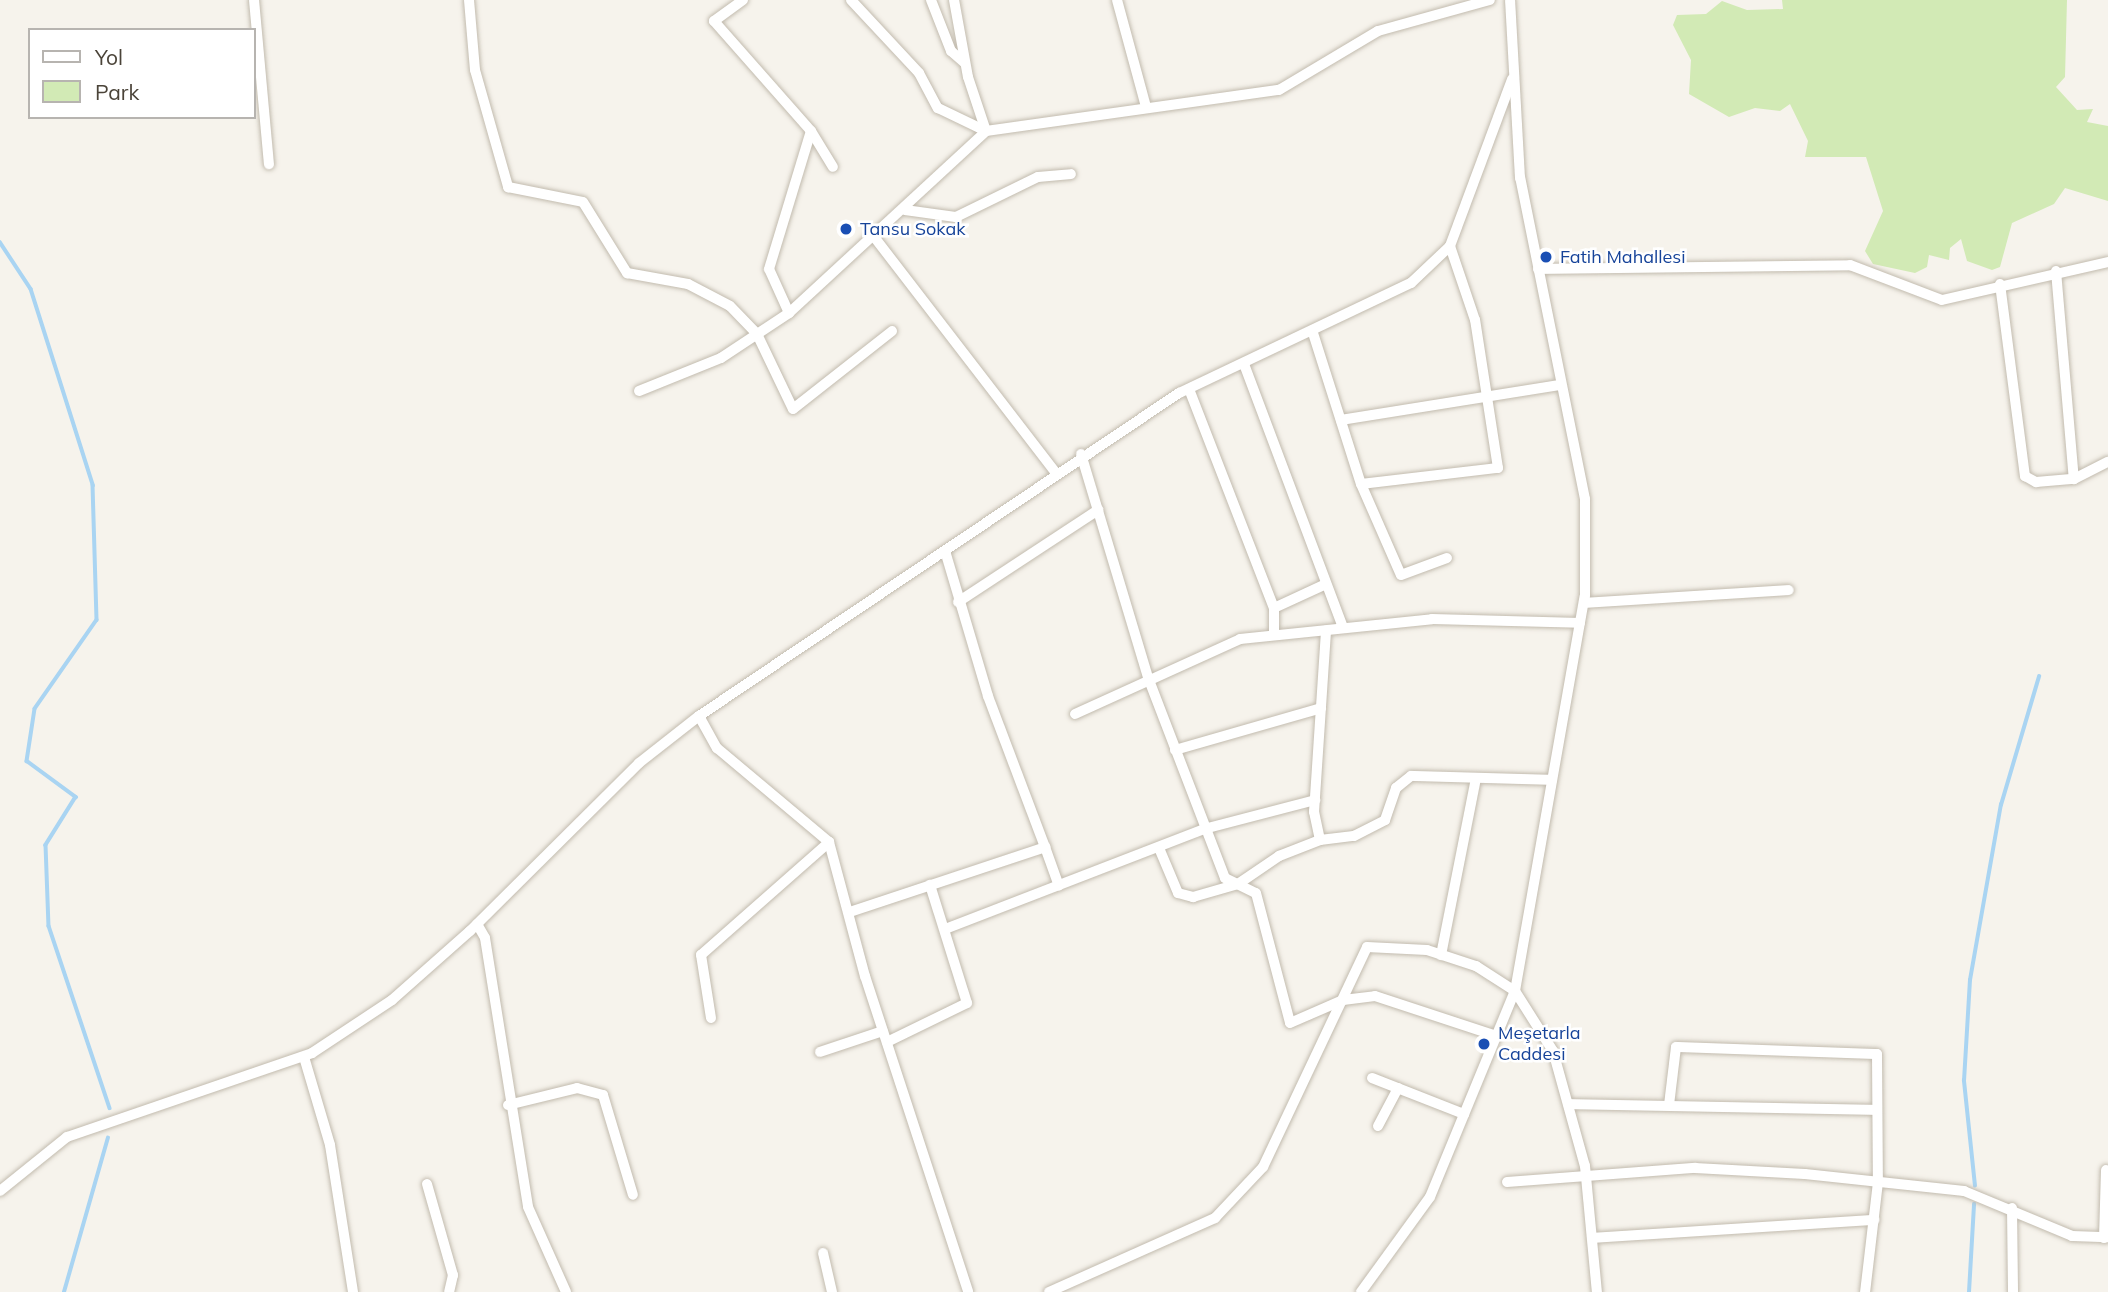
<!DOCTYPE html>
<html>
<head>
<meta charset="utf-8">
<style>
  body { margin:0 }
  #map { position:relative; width:2108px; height:1292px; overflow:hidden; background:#f6f3ec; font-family:Mulish,sans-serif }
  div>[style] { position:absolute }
  .green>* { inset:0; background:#d2eab5 }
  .stream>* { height:3.5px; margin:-1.75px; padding:0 1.75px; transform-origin:1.75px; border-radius:1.75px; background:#a9d4f2 }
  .roads { filter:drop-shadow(0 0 2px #c2bbae) drop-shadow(0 0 2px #c2bbae) }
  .minor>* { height:10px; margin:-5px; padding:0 5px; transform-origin:5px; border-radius:5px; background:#fff }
  .dots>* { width:19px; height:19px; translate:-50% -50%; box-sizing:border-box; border:4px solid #fff; border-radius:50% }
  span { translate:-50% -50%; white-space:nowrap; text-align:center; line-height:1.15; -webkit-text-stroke:5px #fff; paint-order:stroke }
  .transit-label { font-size:18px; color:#164399 }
  .left { translate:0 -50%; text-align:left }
  .legend { position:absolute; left:28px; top:28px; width:228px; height:91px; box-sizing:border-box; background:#fff; border:2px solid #b7b4b0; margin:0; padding:9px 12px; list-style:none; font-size:21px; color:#4b4439 }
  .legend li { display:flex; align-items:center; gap:14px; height:35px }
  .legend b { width:35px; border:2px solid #b7b4b0 }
</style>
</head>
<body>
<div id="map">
  <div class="green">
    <div style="clip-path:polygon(1782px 0,2067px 0,2065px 77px,2056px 87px,2077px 110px,2093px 109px,2087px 122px,2108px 126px,2108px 201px,2065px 188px,2054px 204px,2012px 223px,2000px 267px,1992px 270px,1967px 261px,1961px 239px,1950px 248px,1949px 260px,1929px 255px,1927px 267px,1915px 273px,1873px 264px,1865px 251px,1883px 211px,1866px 157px,1805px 157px,1808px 141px,1790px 104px,1780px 111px,1755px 108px,1729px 117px,1689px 94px,1691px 60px,1673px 25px,1677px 15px,1706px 14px,1722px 1px,1747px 10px,1783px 9px)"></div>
  </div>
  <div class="stream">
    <div style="left:0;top:242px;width:56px;rotate:56.6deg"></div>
    <div style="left:31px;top:289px;width:206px;rotate:72.4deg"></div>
    <div style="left:93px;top:485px;width:135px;rotate:88.3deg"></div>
    <div style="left:97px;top:620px;width:108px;rotate:124.9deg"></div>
    <div style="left:35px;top:709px;width:53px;rotate:98.7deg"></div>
    <div style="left:27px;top:761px;width:61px;rotate:36.3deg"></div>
    <div style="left:76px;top:797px;width:57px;rotate:122deg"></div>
    <div style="left:46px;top:845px;width:81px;rotate:87.9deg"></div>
    <div style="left:49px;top:926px;width:192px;rotate:71.5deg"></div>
    <div style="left:1975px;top:1186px;width:106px;rotate:-96deg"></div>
    <div style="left:1964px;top:1081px;width:101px;rotate:-86.6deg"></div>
    <div style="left:1970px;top:980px;width:178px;rotate:-80deg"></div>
    <div style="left:2001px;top:805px;width:134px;rotate:-73.5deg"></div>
    <div style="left:64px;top:1292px;width:160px;rotate:-74.1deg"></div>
    <div style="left:1969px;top:1292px;width:88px;rotate:-86.7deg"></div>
  </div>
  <div class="roads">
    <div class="minor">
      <div style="left:254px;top:0;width:165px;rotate:84.8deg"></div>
      <div style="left:469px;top:0;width:70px;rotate:85.1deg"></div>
      <div style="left:475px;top:70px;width:122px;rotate:74.2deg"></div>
      <div style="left:508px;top:187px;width:76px;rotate:11.3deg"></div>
      <div style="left:583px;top:202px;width:84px;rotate:58.2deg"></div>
      <div style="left:627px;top:273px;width:62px;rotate:10.2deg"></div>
      <div style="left:688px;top:284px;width:47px;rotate:27.6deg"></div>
      <div style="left:730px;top:306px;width:39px;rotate:46deg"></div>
      <div style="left:757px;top:334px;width:83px;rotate:64.4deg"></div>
      <div style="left:793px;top:409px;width:126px;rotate:-38.2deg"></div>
      <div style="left:743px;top:0;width:36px;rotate:144deg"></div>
      <div style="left:714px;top:21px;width:147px;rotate:48.6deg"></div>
      <div style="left:811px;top:131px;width:42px;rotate:58.6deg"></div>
      <div style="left:851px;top:0;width:100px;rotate:47deg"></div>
      <div style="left:919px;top:73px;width:40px;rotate:62deg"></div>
      <div style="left:938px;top:108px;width:53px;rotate:25.6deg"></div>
      <div style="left:986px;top:131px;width:296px;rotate:-8deg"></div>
      <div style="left:1279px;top:90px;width:115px;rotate:-30.8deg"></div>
      <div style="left:1378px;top:31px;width:116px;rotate:-15.5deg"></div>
      <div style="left:931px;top:0;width:55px;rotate:68.6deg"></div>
      <div style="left:951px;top:51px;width:18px;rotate:41deg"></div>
      <div style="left:954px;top:0;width:78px;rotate:79.7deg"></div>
      <div style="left:968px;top:77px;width:57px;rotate:71.6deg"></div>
      <div style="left:1117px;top:0;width:111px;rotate:74.8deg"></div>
      <div style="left:905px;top:210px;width:51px;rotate:7.8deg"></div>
      <div style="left:956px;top:217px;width:91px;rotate:-26deg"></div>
      <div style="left:1038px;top:177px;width:33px;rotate:-5deg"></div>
      <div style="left:875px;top:238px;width:295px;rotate:52.4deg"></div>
      <div style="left:1538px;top:269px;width:312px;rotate:-0.7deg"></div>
      <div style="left:1850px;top:265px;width:98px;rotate:20.8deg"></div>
      <div style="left:1942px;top:300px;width:170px;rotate:-12.9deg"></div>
      <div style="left:2056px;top:271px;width:209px;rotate:85.1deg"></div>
      <div style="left:2000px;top:284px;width:194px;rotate:82.6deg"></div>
      <div style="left:2025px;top:476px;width:13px;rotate:29deg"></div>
      <div style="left:2036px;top:482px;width:38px;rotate:-5deg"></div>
      <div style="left:2074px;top:479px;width:38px;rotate:-27deg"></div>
      <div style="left:789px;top:313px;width:48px;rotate:-114.4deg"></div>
      <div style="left:769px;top:269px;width:144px;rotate:-73.1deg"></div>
      <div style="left:1313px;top:333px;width:158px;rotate:72.4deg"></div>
      <div style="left:1361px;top:484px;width:99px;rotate:66.3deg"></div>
      <div style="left:1401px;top:575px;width:49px;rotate:-20.3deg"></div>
      <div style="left:1244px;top:364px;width:282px;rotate:69.4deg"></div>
      <div style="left:1189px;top:389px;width:235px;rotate:68.8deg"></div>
      <div style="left:1274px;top:608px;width:27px;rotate:90deg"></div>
      <div style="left:639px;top:391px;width:88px;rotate:-21.9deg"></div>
      <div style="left:721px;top:358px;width:82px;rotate:-33.5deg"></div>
      <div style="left:789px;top:313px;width:268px;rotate:-42.7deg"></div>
      <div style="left:1341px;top:420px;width:221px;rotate:-9.1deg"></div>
      <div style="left:1081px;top:454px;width:236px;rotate:73.3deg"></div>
      <div style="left:1149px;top:680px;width:212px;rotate:69deg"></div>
      <div style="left:1225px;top:878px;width:34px;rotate:26deg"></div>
      <div style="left:1256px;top:893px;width:134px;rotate:75.3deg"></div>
      <div style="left:1290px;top:1023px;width:58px;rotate:-23.5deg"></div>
      <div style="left:1343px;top:1000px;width:32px;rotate:-7deg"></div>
      <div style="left:1375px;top:996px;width:128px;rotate:18.2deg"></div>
      <div style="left:1361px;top:484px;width:138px;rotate:-6.7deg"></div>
      <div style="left:1498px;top:468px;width:150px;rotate:-98.8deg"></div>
      <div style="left:1475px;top:320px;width:78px;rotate:-108.7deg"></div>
      <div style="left:958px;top:602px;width:168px;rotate:-33.3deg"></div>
      <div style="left:1584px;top:603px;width:205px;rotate:-3.6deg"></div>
      <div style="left:1274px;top:608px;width:57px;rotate:-24.8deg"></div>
      <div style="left:1075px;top:714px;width:181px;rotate:-24.4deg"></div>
      <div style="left:1240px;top:639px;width:193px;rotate:-5.9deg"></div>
      <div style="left:1432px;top:619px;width:148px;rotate:1.5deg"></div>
      <div style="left:699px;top:716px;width:37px;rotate:61deg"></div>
      <div style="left:717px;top:748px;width:146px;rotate:40deg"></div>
      <div style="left:829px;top:842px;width:139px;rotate:75deg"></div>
      <div style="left:865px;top:976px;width:332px;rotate:71.9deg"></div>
      <div style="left:1175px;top:750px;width:152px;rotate:-16deg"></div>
      <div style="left:1320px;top:840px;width:29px;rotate:-102deg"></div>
      <div style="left:1314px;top:812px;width:182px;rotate:-86.2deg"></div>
      <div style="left:1045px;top:847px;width:41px;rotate:70.3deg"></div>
      <div style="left:1159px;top:848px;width:49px;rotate:67.1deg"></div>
      <div style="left:1178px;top:893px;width:16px;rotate:15deg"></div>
      <div style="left:1193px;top:897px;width:47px;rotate:-16.1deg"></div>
      <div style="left:1238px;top:884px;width:50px;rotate:-34.3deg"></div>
      <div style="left:1279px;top:856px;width:44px;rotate:-21.3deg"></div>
      <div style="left:1320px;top:840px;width:34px;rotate:-7deg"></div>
      <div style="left:1354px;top:836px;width:35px;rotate:-27deg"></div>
      <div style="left:1385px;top:820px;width:34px;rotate:-71deg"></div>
      <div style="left:1396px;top:788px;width:19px;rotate:-39deg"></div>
      <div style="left:1411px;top:776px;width:141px;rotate:1.6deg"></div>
      <div style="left:850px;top:912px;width:206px;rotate:-18.4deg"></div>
      <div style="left:1045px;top:847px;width:161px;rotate:-110.7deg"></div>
      <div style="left:988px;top:696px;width:151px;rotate:-106.5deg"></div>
      <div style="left:477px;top:924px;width:16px;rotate:60deg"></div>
      <div style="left:485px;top:938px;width:272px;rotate:80.9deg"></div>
      <div style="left:528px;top:1207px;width:93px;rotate:65.9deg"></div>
      <div style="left:945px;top:929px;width:278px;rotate:-21.1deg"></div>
      <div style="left:1204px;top:829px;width:115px;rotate:-14.6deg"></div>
      <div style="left:1441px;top:955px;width:179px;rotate:-78.8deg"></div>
      <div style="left:711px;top:1018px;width:64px;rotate:-99deg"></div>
      <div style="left:701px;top:955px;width:171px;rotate:-41.4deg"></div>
      <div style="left:887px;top:1042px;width:89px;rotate:-26deg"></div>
      <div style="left:967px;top:1003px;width:124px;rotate:-107.4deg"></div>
      <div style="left:820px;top:1052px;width:66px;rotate:-18.4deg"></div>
      <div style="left:304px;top:1057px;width:92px;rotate:73.5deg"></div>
      <div style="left:330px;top:1145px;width:149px;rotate:81.1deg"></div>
      <div style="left:1372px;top:1078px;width:99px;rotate:21.4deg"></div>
      <div style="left:1568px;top:1104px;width:309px;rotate:1.1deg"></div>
      <div style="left:508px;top:1105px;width:71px;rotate:-13.8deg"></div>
      <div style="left:577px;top:1088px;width:27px;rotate:15deg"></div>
      <div style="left:603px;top:1095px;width:104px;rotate:73.3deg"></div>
      <div style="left:1669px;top:1105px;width:58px;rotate:-83.1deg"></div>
      <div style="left:1676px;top:1047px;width:201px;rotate:2deg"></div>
      <div style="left:1877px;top:1054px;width:128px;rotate:89.6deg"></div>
      <div style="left:1878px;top:1182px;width:111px;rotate:96.7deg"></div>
      <div style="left:1378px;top:1126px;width:43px;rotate:-62.2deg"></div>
      <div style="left:1507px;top:1182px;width:189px;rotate:-4.3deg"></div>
      <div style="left:1695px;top:1168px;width:110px;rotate:3.1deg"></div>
      <div style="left:1805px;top:1174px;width:160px;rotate:6.1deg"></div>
      <div style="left:1964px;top:1191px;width:117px;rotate:22.6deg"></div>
      <div style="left:2072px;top:1236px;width:36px;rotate:2deg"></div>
      <div style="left:427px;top:1184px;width:95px;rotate:74.1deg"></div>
      <div style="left:453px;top:1275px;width:17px;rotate:103deg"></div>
      <div style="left:0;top:1191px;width:86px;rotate:-38.9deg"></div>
      <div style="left:67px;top:1137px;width:259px;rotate:-18.9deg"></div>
      <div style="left:312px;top:1053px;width:96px;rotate:-33.5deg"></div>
      <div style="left:392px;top:1000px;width:104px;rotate:-41.5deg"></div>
      <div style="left:470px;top:931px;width:238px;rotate:-44.8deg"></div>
      <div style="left:639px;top:763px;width:76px;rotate:-38.1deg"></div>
      <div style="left:699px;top:716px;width:579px;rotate:-33.94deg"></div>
      <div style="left:1179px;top:393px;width:257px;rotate:-25.4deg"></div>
      <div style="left:1411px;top:283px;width:54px;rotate:-43.5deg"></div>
      <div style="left:1450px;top:246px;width:178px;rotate:-69.6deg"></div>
      <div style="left:2012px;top:1208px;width:84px;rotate:89.3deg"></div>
      <div style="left:1592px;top:1238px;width:283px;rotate:-3.7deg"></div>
      <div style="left:2104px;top:1238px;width:68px;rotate:-88.3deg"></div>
      <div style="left:823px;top:1253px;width:40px;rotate:77deg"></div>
      <div style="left:1049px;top:1292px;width:182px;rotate:-24deg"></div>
      <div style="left:1215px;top:1218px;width:70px;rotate:-46.7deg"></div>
      <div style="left:1263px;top:1167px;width:243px;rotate:-64.7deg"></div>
      <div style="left:1367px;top:947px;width:60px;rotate:2.9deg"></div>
      <div style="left:1427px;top:950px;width:52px;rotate:18.1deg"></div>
      <div style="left:1476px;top:966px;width:46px;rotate:32.7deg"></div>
      <div style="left:1515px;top:991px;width:71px;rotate:57.7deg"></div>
      <div style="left:1553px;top:1051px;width:119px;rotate:74.5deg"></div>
      <div style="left:1585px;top:1166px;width:127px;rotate:84.6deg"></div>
      <div style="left:1361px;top:1292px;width:117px;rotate:-54deg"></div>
      <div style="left:1430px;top:1197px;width:223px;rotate:-67.6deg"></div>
      <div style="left:1515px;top:991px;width:401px;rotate:-80deg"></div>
      <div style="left:1585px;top:596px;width:97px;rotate:-90deg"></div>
      <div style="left:1585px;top:499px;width:328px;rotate:-101.4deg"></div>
      <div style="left:1520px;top:178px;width:178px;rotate:-93.2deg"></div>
    </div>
  </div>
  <div class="dots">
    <div style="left:846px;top:229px;background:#1a4fb4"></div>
    <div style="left:1546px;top:257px;background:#1a4fb4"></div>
    <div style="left:1484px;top:1044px;background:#1a4fb4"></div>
  </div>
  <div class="transit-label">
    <span class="left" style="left:860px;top:229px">Tansu Sokak</span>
    <span class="left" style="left:1560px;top:257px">Fatih Mahallesi</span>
    <span class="left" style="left:1498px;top:1044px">Meşetarla<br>Caddesi</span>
  </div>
  <ul class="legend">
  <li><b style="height:9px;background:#fff"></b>Yol</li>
  <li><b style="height:19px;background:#d2eab5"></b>Park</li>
  </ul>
</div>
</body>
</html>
